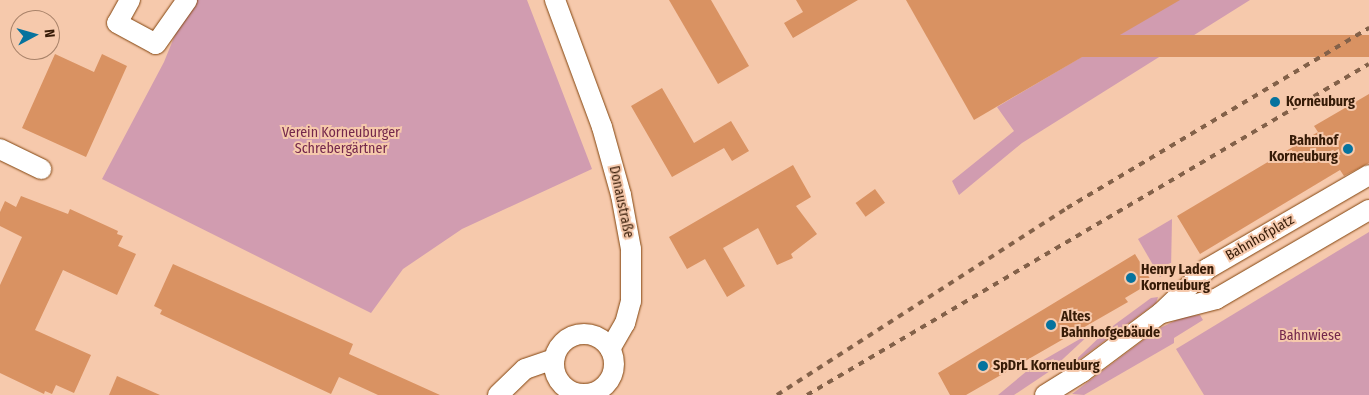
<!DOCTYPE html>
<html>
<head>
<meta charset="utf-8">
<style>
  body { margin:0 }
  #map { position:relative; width:1369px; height:395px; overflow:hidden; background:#f6c9ac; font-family:"Fira Sans Condensed",sans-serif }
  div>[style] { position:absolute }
  .green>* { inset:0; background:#d19cb0 }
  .building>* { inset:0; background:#d99262; transform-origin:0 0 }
  .roads { filter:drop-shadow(0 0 1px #82430c) drop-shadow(0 0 1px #82430c) }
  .street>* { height:20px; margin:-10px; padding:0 10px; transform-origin:10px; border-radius:10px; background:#fff }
  .street>.ring { margin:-10px; padding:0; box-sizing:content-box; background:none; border:20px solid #fff; border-radius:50% }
  .rail>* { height:4px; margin-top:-2px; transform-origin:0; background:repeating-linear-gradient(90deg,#836149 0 6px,transparent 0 12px) }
  .dots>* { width:14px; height:14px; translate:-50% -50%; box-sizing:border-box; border:2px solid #f6c9ac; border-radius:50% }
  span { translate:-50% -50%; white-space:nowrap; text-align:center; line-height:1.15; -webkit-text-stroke:4px #f6c9ac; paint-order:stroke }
  .poi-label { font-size:14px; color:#361b07; font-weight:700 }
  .left { translate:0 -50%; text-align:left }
  .right { translate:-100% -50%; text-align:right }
  .park-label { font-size:14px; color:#74284c }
  .street-label { font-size:14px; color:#361b07 }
  .north { position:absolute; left:10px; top:10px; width:50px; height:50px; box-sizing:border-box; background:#f6c9ac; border:1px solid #a9836a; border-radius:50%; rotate:84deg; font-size:14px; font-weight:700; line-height:20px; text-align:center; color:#361b07 }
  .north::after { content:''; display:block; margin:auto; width:18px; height:22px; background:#06739e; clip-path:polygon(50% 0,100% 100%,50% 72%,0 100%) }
</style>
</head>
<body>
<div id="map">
  <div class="green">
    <div style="clip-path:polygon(196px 0,527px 0,592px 169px,462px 229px,403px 269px,371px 313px,102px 179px,164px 62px,179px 25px)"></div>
    <div style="clip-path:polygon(1178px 0,1250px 0,1022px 143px,959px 195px,952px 181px,1014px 131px,997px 107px)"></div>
    <div style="clip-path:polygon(1172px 219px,1171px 270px,1160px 277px,1138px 239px)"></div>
    <div style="clip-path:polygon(1369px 232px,1369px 395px,1204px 395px,1176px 349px)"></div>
    <div style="clip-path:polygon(1158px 297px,1156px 303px,1065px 370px,1106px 331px,1151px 298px)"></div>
    <div style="clip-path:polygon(1200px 315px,1203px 320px,1174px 338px,1174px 343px,1084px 395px,1072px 394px,1158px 329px,1183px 317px)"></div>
    <div style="clip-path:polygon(1092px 332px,1050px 371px,1014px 395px,998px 395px,1033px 366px)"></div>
  </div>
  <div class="building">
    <div style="clip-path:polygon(669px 0,711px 0,749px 66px,718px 84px)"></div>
    <div style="clip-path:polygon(796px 0,858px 0,793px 38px,784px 23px,803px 12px)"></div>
    <div style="clip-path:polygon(906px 0,1180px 0,974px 120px)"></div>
    <div style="left:1369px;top:35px;width:22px;height:363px;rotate:90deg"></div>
    <div style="clip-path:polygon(55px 54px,94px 72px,102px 54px,127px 66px,86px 157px,22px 128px)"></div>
    <div style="clip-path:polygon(662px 88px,694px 143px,731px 121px,749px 151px,732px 161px,724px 148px,672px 177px,631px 106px)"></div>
    <div style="clip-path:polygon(1369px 94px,1369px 163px,1344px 176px,1340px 170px,1200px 254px,1177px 216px,1318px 132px,1314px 126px)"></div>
    <div style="clip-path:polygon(793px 165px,811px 197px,796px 206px,817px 234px,791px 254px,793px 258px,777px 265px,758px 228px,723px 248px,745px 286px,727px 297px,705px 259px,687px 269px,669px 237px)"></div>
    <div style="left:875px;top:189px;width:17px;height:24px;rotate:54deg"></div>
    <div style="clip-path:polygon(21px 196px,68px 214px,70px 209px,118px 231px,117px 234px,123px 236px,118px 246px,136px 254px,117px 295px,63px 270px,35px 330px,91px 355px,74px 393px,56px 385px,52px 394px,45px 391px,44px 394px,0 373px,0 285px,22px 237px,0 226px,0 212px,5px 201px,16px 207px)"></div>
    <div style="clip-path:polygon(1135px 254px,1152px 282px,1125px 298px,1128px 302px,966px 395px,950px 395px,938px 373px)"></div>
    <div style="clip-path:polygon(173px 264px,353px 344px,349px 354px,440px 395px,378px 395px,339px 377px,331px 394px,160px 314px,162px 310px,154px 306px)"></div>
    <div style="clip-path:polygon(117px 376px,160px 395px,109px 395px)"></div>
  </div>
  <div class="roads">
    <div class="street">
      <div style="left:130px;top:0;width:26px;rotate:119deg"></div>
      <div style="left:117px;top:23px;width:44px;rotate:28.3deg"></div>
      <div style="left:156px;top:44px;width:54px;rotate:-54.8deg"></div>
      <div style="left:555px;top:0;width:135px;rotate:69.7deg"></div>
      <div style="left:602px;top:127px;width:71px;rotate:74.4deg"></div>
      <div style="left:621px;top:195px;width:55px;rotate:79.5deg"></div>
      <div style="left:631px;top:249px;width:52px;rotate:90deg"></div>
      <div style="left:631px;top:301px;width:23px;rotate:105deg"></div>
      <div style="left:625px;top:323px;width:30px;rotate:120deg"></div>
      <div style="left:0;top:149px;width:46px;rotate:26deg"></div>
      <div style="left:1162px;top:313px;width:56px;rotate:-14.5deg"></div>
      <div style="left:1216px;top:299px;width:177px;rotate:-30.2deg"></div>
      <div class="ring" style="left:554px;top:334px;width:40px;height:40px"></div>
      <div style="left:498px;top:395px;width:37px;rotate:-44deg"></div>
      <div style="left:525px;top:369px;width:31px;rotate:-19deg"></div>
      <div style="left:1045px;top:395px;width:44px;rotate:-31.9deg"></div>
      <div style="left:1082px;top:372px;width:99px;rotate:-36.8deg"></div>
      <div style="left:1161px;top:313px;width:64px;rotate:-43.7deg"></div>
      <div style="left:1207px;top:269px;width:187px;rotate:-30.1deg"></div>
    </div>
  </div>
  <div class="rail">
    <div style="left:777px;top:395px;width:345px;rotate:-32.8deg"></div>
    <div style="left:1067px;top:208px;width:352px;rotate:-30.8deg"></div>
    <div style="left:807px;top:395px;width:652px;rotate:-30.5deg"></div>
  </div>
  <div class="dots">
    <div style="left:1275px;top:102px;background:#06739e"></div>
    <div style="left:1348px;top:149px;background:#06739e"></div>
    <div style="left:1131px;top:278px;background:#06739e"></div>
    <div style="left:1051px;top:325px;background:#06739e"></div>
    <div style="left:983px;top:366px;background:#06739e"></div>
  </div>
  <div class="poi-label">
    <span class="left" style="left:1286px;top:102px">Korneuburg</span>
    <span class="right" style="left:1338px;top:149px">Bahnhof<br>Korneuburg</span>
    <span class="left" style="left:1141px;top:278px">Henry Laden<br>Korneuburg</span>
    <span class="left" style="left:1061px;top:325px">Altes<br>Bahnhofgebäude</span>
    <span class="left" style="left:993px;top:366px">SpDrL Korneuburg</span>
  </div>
  <div class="park-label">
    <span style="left:341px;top:141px">Verein Korneuburger<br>Schrebergärtner</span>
    <span style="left:1310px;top:336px">Bahnwiese</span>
  </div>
  <div class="street-label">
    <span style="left:621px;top:202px;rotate:78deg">Donaustraße</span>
    <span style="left:1260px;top:238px;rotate:-30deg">Bahnhofplatz</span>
  </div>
  <div class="north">N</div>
</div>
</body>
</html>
